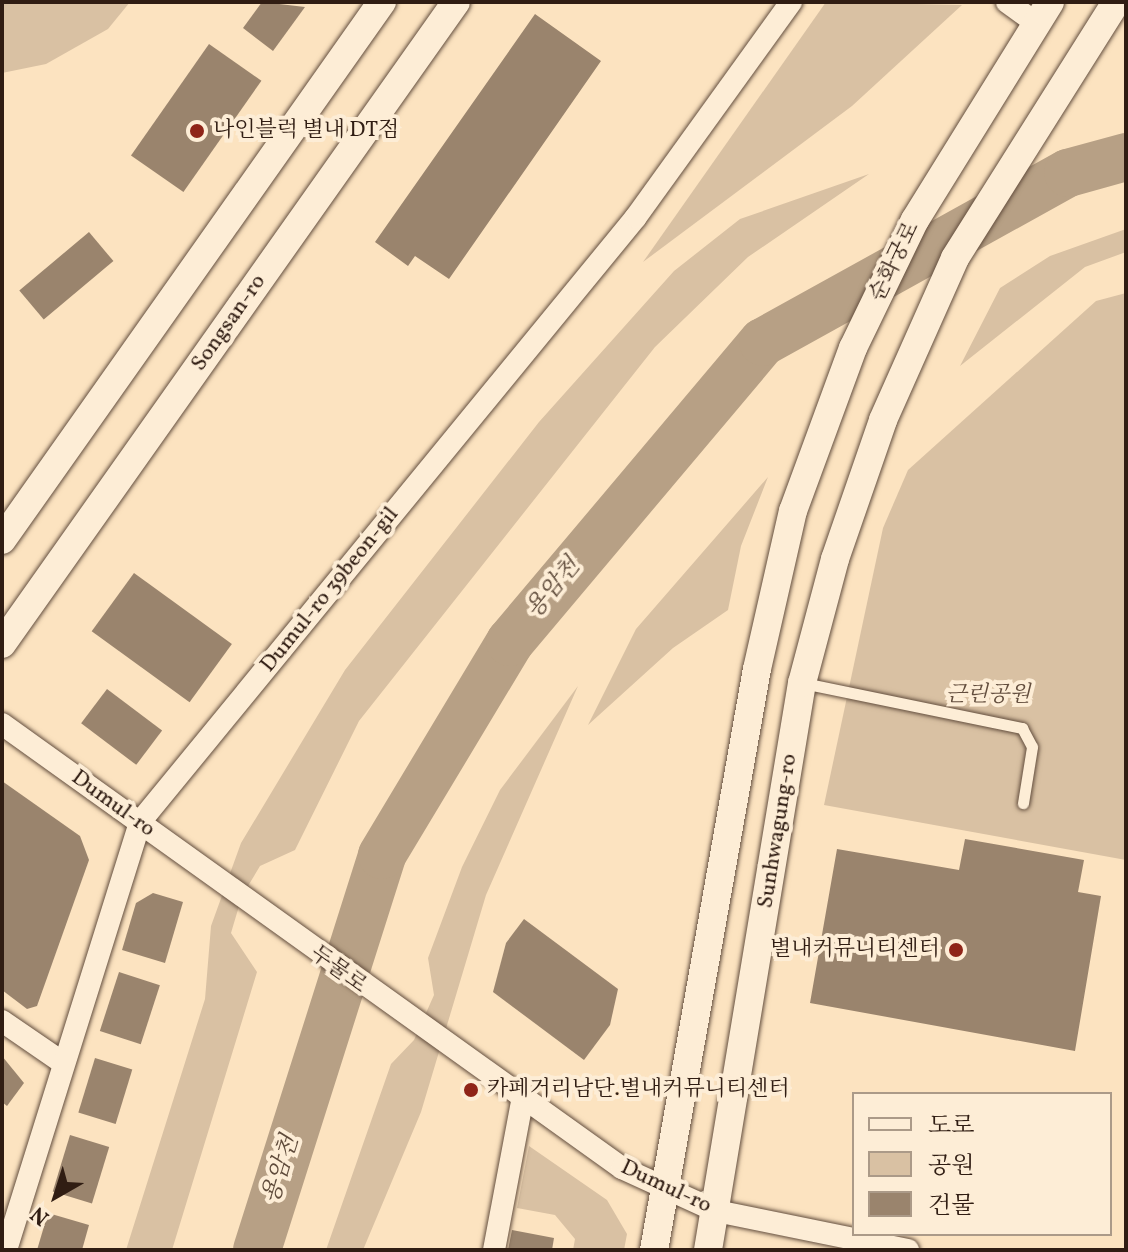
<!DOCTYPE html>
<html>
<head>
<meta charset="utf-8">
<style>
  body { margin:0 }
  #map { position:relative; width:1128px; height:1252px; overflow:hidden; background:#fce3c0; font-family:Vollkorn,"Noto Serif KR",serif }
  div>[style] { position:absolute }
  .green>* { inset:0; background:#d9c1a3 }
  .river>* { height:48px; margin:-24px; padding:0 24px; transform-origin:24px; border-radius:24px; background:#b7a085 }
  .building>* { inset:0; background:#9a846d; transform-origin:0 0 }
  .roads { filter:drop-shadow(0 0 2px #634e3e) drop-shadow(0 0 2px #634e3e) }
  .service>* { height:11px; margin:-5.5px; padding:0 5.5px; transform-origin:5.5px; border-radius:5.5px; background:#fdedd6 }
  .minor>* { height:22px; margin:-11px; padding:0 11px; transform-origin:11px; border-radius:11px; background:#fdedd6 }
  .tertiary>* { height:28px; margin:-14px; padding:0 14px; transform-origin:14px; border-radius:14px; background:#fdedd6 }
  .dots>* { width:22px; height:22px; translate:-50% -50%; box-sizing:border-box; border:4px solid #fdedd6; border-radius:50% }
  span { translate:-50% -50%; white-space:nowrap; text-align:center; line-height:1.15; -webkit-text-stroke:8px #fdedd6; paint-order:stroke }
  .poi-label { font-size:22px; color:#301d13 }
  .left { translate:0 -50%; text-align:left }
  .right { translate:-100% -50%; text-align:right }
  .street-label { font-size:22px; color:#301d13 }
  .park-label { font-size:22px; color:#634e3e; font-style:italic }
  .water-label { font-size:24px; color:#5f4b3b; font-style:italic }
  .frame { position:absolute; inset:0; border:4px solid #301d13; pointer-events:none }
  .legend { position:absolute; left:852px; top:1092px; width:260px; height:144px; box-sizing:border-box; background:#fdedd6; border:2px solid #ab9a88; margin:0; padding:10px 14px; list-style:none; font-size:24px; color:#301d13 }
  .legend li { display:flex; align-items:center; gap:16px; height:40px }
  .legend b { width:40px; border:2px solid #ab9a88 }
  .north { position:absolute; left:16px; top:1156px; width:80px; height:80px; -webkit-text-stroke:6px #fdedd6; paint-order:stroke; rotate:219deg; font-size:22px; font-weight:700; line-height:32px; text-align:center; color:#301d13 }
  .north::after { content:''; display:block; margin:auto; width:28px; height:36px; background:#301d13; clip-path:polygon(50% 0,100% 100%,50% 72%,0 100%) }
</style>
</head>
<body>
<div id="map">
  <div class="green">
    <div style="clip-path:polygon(2px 2px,130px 2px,108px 29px,46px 64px,2px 73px)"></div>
    <div style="clip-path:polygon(826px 2px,962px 5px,852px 106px,643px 262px)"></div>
    <div style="clip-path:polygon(869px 174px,748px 257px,655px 347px,359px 721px,295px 850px,260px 866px,242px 896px,231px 933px,257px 972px,172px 1250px,126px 1250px,205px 999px,211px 926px,241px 843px,345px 670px,539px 422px,674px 271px,740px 219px)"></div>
    <div style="clip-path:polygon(1126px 229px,1126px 252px,1085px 267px,960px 366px,1000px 288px,1050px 256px)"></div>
    <div style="clip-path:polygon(1126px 293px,1126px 860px,824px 805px,883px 528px,908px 470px,1096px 301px)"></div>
    <div style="clip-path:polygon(768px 477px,741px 546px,728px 610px,673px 648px,588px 725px,636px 629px)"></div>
    <div style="clip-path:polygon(578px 686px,486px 895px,421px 1112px,363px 1250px,326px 1250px,391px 1064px,414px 1040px,434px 995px,428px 958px,462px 867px,500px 790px)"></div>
    <div style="clip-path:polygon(529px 1146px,607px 1200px,627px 1234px,624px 1250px,573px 1250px,575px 1239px,555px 1215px,517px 1208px)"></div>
  </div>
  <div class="river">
    <div style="left:257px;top:1250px;width:414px;rotate:-72.4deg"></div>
    <div style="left:382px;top:855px;width:249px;rotate:-59deg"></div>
    <div style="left:510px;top:642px;width:392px;rotate:-49.9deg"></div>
    <div style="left:763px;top:342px;width:349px;rotate:-29deg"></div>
    <div style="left:1068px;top:173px;width:60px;rotate:-15.4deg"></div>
  </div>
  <div class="building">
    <div style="clip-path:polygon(262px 2px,305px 7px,273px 51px,243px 28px)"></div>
    <div style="clip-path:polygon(535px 14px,601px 61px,449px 279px,415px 256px,408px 266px,375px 242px)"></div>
    <div style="left:209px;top:44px;width:64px;height:136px;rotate:35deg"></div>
    <div style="left:89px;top:232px;width:38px;height:91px;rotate:50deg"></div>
    <div style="left:134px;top:573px;width:121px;height:72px;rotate:36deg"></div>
    <div style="left:107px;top:689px;width:69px;height:43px;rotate:37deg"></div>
    <div style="clip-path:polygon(2px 781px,80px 836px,89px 860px,37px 1006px,27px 1009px,2px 990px)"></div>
    <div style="clip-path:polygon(965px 839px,1084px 860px,1078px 892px,1101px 896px,1075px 1051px,810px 1003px,837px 849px,959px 870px)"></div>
    <div style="clip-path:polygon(153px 893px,183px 902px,165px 963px,122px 950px,136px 903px)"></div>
    <div style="clip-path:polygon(524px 919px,618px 989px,610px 1025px,584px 1060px,493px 992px,506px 943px)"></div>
    <div style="left:119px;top:972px;width:43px;height:62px;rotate:18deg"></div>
    <div style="clip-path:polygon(2px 1056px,24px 1083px,7px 1106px,2px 1102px)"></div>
    <div style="left:95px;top:1058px;width:39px;height:57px;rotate:17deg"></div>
    <div style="left:70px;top:1135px;width:41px;height:59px;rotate:17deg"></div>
    <div style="clip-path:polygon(48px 1213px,89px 1225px,82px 1250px,37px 1250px)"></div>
    <div style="clip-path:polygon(512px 1230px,554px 1238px,552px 1250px,508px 1250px)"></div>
  </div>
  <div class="roads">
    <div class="service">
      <div style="left:803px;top:683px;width:224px;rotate:11.6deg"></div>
      <div style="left:1022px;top:728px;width:21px;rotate:62deg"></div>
      <div style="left:1032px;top:747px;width:57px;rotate:99.1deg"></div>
    </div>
    <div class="minor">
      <div style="left:1007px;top:2px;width:34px;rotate:36deg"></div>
      <div style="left:2px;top:724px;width:763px;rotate:35.61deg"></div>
      <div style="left:622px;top:1168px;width:103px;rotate:24.6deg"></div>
      <div style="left:716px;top:1211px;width:196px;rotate:11.5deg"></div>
      <div style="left:2px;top:1021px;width:74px;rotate:34.5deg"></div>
      <div style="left:6px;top:1250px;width:448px;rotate:-72.6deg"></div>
      <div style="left:140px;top:822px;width:782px;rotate:-50.65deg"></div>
      <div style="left:636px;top:217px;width:265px;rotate:-54.2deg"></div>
      <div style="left:494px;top:1250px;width:151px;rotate:-79.3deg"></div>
    </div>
    <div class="tertiary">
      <div style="left:2px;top:540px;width:659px;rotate:-54.77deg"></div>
      <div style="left:2px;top:644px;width:786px;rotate:-54.73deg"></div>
      <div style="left:654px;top:1250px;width:590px;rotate:-79.95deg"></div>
      <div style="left:757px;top:669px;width:162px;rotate:-77.2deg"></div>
      <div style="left:793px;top:511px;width:174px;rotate:-69.8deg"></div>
      <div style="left:853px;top:348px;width:142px;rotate:-64.2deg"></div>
      <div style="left:915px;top:220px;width:256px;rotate:-58.2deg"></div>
      <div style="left:708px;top:1250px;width:575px;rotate:-80.59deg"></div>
      <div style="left:802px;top:683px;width:128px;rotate:-75.1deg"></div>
      <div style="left:835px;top:559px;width:147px;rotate:-70.9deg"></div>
      <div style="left:883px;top:420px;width:177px;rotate:-66deg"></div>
      <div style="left:955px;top:258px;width:302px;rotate:-57.8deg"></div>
    </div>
  </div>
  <div class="dots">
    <div style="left:197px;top:131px;background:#8f2418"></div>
    <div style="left:956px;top:950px;background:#8f2418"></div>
    <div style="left:471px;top:1090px;background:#8f2418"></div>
  </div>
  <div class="poi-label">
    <span class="left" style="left:213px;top:131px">나인블럭 별내 DT점</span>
    <span class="right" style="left:940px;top:950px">별내커뮤니티센터</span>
    <span class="left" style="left:487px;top:1090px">카페거리남단.별내커뮤니티센터</span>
  </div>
  <div class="street-label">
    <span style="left:895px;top:262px;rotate:-64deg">순화궁로</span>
    <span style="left:229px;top:323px;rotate:-55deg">Songsan-ro</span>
    <span style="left:330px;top:590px;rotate:-51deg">Dumul-ro 39beon-gil</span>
    <span style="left:113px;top:804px;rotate:36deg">Dumul-ro</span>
    <span style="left:778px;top:831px;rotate:-81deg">Sunhwagung-ro</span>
    <span style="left:338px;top:970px;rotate:36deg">두물로</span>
    <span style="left:666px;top:1187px;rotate:25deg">Dumul-ro</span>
  </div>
  <div class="park-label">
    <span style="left:988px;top:696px">근린공원</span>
  </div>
  <div class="water-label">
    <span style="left:554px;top:589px;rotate:-50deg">용암천</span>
    <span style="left:282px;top:1170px;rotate:-72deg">용암천</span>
  </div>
  <div class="frame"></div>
  <ul class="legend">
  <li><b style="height:10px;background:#fdedd6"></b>도로</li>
  <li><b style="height:22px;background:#d9c1a3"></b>공원</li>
  <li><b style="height:22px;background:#9a846d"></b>건물</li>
  </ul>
  <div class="north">N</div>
</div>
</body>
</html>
